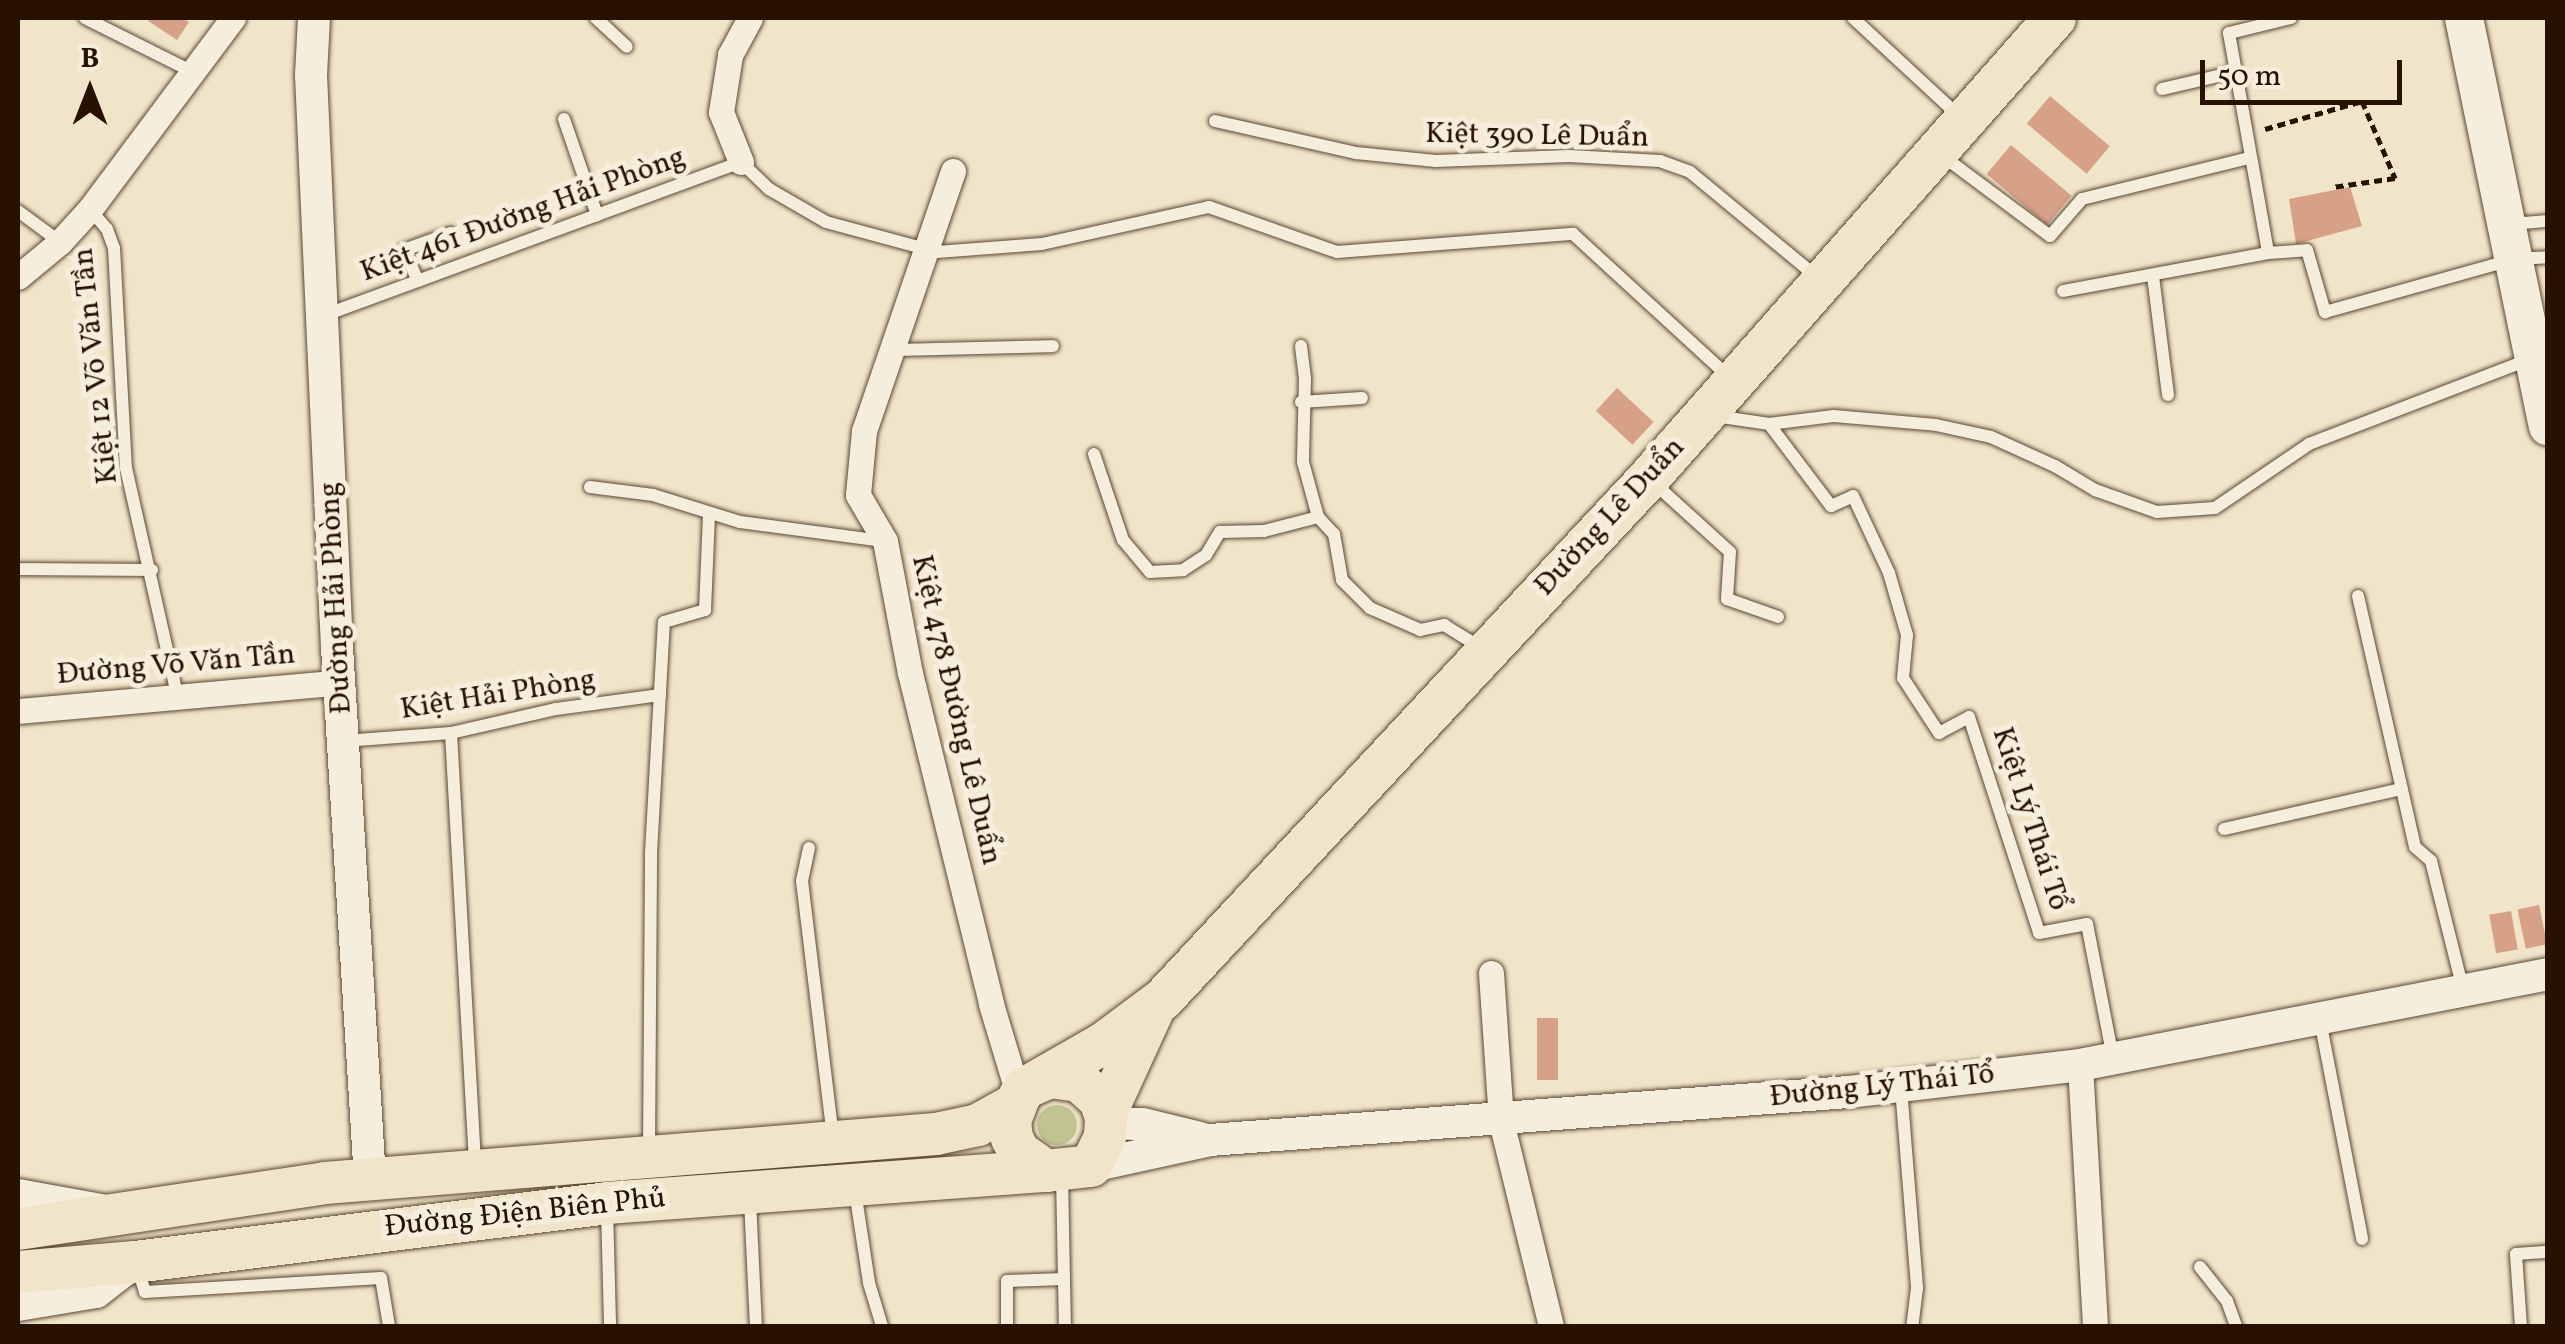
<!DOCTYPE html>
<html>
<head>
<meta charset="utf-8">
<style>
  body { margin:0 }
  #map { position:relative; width:2565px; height:1344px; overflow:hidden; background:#f1e5c9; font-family:Vollkorn,serif }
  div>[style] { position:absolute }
  .green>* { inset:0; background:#c0c392 }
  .round { border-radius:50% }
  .building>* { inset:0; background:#d7a188; transform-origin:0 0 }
  .path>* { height:5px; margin-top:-2.5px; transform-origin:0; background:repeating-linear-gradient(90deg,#271201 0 8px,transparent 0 13px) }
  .roads { filter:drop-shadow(0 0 2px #5a4733) drop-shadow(0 0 2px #5a4733) }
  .service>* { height:12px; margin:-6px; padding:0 6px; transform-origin:6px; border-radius:6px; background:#f6eedc }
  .minor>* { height:25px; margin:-12.5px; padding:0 12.5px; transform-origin:12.5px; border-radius:12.5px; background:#f6eedc }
  .tertiary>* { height:32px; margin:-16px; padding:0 16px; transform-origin:16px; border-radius:16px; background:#f6eedc }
  .secondary>* { height:38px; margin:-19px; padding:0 19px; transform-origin:19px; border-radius:19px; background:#f6eedc }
  .primary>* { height:42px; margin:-21px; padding:0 21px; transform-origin:21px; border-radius:21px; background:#f1e5c9 }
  span { translate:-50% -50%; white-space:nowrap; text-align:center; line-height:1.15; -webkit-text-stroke:10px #f6eedc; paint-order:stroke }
  .street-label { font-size:30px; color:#271201 }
  .frame { position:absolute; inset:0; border:20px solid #271201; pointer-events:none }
  .north { position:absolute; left:40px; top:40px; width:100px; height:100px; -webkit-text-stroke:8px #f6eedc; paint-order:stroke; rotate:0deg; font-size:28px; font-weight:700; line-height:40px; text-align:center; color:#271201 }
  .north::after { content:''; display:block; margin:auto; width:35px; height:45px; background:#271201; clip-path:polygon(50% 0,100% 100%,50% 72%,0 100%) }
  .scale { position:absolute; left:2200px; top:60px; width:202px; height:45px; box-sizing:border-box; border:5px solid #271201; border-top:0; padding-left:12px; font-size:30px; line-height:35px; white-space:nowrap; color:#271201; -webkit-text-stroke:8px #f6eedc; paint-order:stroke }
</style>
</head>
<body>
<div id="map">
  <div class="green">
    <div class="round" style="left:1037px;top:1105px;width:40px;height:40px"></div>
  </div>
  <div class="building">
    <div style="clip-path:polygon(151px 18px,182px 18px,189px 22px,177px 40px,148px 21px)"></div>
    <div style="left:2050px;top:96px;width:78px;height:36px;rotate:40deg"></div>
    <div style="left:2011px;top:145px;width:79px;height:38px;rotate:40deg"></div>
    <div style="clip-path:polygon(2350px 187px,2362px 226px,2296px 244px,2289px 199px)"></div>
    <div style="left:1617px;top:388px;width:50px;height:31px;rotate:43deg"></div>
    <div style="left:2539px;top:905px;width:40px;height:22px;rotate:78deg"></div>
    <div style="left:2511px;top:911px;width:39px;height:22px;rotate:80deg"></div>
    <div style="left:1537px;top:1018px;width:21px;height:62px"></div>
  </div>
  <div class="path">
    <div style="left:2265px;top:129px;width:101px;rotate:-16.1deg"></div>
    <div style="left:2362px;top:101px;width:84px;rotate:66.8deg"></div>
    <div style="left:2395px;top:178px;width:63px;rotate:171.7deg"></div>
  </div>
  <div class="roads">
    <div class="service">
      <div style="left:85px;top:18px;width:116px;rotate:26.6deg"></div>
      <div style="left:596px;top:18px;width:42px;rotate:43.1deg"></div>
      <div style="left:1853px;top:18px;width:147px;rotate:42.8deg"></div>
      <div style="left:2291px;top:18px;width:64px;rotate:166.4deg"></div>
      <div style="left:2229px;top:33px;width:223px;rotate:79.9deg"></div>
      <div style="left:2268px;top:253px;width:39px;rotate:-4deg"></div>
      <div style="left:2307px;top:250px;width:65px;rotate:73.8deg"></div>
      <div style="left:2325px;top:312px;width:197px;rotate:-15.6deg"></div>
      <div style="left:2515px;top:259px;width:33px;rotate:-3deg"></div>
      <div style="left:2162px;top:89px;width:75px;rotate:-13.1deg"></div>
      <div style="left:564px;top:119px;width:102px;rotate:71deg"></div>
      <div style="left:1215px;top:121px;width:145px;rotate:12.8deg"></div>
      <div style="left:1356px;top:153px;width:80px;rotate:5.7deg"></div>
      <div style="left:1436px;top:161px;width:133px;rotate:-2.2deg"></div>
      <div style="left:1569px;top:156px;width:91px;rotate:3.1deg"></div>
      <div style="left:1660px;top:161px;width:32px;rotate:20deg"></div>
      <div style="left:1690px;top:172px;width:166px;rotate:39.6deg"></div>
      <div style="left:1940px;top:154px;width:137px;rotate:36.7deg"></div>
      <div style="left:2050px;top:236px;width:49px;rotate:-49.1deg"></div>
      <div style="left:2082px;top:199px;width:172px;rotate:-13.8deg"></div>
      <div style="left:90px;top:209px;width:26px;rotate:50deg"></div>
      <div style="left:107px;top:229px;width:20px;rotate:70deg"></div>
      <div style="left:114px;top:248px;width:220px;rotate:86.9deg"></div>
      <div style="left:126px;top:468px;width:236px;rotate:77.3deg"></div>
      <div style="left:18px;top:211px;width:52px;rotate:36.4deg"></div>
      <div style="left:2512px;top:224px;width:36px;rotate:-5deg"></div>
      <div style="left:2153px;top:276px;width:120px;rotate:82.8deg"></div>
      <div style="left:418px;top:281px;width:34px;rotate:-114deg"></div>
      <div style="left:404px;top:250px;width:50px;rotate:-19.9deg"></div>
      <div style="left:2063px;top:291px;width:208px;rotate:-10.5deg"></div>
      <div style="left:325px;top:315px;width:443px;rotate:-20.2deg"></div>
      <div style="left:741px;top:162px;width:39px;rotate:44deg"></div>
      <div style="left:769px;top:189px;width:66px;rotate:30.1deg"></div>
      <div style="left:826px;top:222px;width:115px;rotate:15.1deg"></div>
      <div style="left:937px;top:252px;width:105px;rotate:-4.4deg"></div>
      <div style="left:1042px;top:244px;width:171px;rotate:-12.5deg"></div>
      <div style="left:1209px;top:207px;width:136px;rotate:19.4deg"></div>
      <div style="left:1337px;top:252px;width:237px;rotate:-4.4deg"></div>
      <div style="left:1573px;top:234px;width:213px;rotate:42.5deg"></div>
      <div style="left:1301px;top:346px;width:32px;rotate:83deg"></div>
      <div style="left:1305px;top:378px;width:84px;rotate:91.4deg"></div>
      <div style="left:1303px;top:462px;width:57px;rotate:74.7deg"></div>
      <div style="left:893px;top:350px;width:160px;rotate:-1.4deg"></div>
      <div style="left:1301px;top:402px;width:61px;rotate:-3.8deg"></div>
      <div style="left:1715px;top:416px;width:55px;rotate:8.4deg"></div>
      <div style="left:1769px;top:424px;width:65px;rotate:-7deg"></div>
      <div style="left:1834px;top:416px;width:102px;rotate:5deg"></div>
      <div style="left:1936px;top:425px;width:56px;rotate:12.3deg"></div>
      <div style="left:1991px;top:437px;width:70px;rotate:24.4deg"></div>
      <div style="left:2055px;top:466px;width:47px;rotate:31deg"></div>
      <div style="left:2095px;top:490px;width:66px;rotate:19.5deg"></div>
      <div style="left:2157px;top:512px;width:58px;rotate:-3.9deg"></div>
      <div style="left:2215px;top:508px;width:114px;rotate:-34.2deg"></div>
      <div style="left:2309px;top:444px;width:237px;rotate:-21deg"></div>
      <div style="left:1769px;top:424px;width:103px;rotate:52.9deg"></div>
      <div style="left:1831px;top:506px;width:24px;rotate:-24deg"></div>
      <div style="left:1853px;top:496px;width:85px;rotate:64.9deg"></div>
      <div style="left:1889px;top:573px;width:65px;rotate:73.8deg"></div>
      <div style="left:1907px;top:635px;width:43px;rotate:95.3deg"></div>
      <div style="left:1903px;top:678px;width:66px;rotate:56.8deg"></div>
      <div style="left:1939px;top:733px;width:34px;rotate:-28deg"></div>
      <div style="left:1969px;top:717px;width:227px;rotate:72deg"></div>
      <div style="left:2039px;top:933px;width:49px;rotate:-10.6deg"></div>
      <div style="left:2087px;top:924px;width:136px;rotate:79deg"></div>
      <div style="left:1094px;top:454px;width:91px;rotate:71.4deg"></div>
      <div style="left:1123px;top:540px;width:42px;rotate:49.8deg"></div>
      <div style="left:1150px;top:572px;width:33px;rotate:-3deg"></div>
      <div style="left:1183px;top:570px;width:27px;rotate:-33deg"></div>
      <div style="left:1206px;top:555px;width:27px;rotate:-59deg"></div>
      <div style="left:1220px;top:532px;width:44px;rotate:-1.3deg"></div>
      <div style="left:1264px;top:531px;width:56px;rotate:-14.5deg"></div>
      <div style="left:1318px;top:517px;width:23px;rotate:47deg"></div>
      <div style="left:1334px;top:534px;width:47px;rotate:80.1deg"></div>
      <div style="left:1342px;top:580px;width:40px;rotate:45deg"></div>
      <div style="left:1370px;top:608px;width:55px;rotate:23.7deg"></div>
      <div style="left:1420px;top:630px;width:25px;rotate:-12deg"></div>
      <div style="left:1444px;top:625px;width:46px;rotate:31.6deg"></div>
      <div style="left:1655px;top:484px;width:101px;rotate:42.2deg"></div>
      <div style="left:1730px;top:552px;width:47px;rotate:93.7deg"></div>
      <div style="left:1727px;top:599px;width:54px;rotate:19.4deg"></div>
      <div style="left:590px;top:487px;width:64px;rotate:7.2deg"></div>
      <div style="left:653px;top:495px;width:91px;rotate:17.2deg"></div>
      <div style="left:740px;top:522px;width:143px;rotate:7.6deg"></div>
      <div style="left:18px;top:569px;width:134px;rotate:0.4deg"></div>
      <div style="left:2358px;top:596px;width:257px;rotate:77.2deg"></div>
      <div style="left:2415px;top:847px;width:21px;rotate:41deg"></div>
      <div style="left:2431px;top:861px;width:132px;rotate:76deg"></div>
      <div style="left:451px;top:733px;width:432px;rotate:86.8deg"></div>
      <div style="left:344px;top:741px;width:107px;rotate:-4.3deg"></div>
      <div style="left:451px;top:733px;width:108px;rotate:-12.9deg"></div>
      <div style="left:556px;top:709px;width:105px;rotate:-7.7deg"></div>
      <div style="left:2224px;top:829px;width:182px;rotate:-12.7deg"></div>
      <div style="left:809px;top:848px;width:34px;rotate:102deg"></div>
      <div style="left:802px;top:881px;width:258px;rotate:83.1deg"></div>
      <div style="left:2320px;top:1020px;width:223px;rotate:79.1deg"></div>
      <div style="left:1901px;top:1088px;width:201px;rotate:85.4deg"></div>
      <div style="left:1917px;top:1288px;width:38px;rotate:97deg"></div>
      <div style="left:649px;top:1150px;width:297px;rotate:-89.6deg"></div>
      <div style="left:651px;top:853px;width:231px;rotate:-86.8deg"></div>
      <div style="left:664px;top:622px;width:43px;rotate:-16.3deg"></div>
      <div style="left:705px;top:610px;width:97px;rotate:-87.6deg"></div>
      <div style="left:1062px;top:1175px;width:151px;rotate:88.9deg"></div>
      <div style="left:855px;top:1191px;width:93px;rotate:81.3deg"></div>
      <div style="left:869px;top:1283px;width:45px;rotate:73.2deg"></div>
      <div style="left:750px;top:1200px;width:126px;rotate:87.3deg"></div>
      <div style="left:607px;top:1209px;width:117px;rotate:88.5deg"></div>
      <div style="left:2200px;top:1267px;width:43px;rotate:51.5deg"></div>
      <div style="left:2227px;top:1301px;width:27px;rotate:70deg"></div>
      <div style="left:138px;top:1269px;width:24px;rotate:73deg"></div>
      <div style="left:145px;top:1292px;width:236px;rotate:-3.4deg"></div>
      <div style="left:381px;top:1278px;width:49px;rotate:80.5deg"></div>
      <div style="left:1007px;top:1326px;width:45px;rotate:-90deg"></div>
      <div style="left:1007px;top:1281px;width:57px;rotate:-2deg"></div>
      <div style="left:2521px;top:1326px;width:72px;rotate:-94deg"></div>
      <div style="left:2516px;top:1254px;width:32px;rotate:-4deg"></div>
    </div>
    <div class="minor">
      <div style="left:741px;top:162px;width:54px;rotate:-111.8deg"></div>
      <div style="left:721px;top:112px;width:58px;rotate:-81deg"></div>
      <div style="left:730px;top:55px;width:42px;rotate:-61.6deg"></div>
      <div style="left:953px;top:171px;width:275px;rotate:108.9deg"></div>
      <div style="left:864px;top:431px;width:64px;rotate:95.4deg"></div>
      <div style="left:858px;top:495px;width:53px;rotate:59.6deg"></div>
      <div style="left:885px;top:541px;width:134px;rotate:79.3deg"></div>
      <div style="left:910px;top:673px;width:341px;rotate:76.2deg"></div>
      <div style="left:991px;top:1004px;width:97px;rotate:73.2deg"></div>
      <div style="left:18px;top:277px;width:55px;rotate:-39.8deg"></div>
      <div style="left:60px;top:242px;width:45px;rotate:-47.7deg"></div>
      <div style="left:90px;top:209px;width:239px;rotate:-53.2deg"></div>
      <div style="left:18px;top:711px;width:323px;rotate:-5.1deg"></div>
      <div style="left:1491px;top:973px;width:148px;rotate:86.1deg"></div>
      <div style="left:1501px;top:1121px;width:211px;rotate:76.3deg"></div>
      <div style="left:2080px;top:1065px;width:261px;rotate:86.7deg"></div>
    </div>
    <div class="tertiary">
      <div style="left:314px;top:18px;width:57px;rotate:93deg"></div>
      <div style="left:311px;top:75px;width:573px;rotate:87.4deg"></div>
      <div style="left:337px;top:647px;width:533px;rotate:86.45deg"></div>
      <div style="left:1107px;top:1123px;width:36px;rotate:2deg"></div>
      <div style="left:1143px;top:1124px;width:59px;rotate:13.8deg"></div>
      <div style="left:1091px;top:1166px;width:122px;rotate:-12.3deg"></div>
      <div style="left:1210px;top:1140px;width:640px;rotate:-4.3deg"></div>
      <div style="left:1848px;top:1092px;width:234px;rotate:-6.6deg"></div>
      <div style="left:2080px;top:1065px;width:477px;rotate:-11deg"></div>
      <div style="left:18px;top:1195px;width:84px;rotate:10.2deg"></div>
      <div style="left:18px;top:1305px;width:79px;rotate:-9.5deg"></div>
      <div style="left:96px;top:1292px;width:49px;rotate:-37.6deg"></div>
    </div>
    <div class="secondary">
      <div style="left:2464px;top:18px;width:417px;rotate:78.4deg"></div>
    </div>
    <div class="primary">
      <div style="left:1050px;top:1077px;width:29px;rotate:8deg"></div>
      <div style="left:1079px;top:1081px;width:28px;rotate:42deg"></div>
      <div style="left:1100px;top:1100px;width:18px;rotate:71deg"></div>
      <div style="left:1106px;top:1117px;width:20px;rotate:93deg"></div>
      <div style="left:1105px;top:1137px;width:32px;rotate:116deg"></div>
      <div style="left:1091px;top:1166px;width:45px;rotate:173.7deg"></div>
      <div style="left:1046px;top:1171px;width:33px;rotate:-145deg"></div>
      <div style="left:1019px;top:1152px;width:16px;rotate:-117deg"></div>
      <div style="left:1012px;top:1138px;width:17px;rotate:-97deg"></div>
      <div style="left:1010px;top:1121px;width:26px;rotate:-69deg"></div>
      <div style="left:1019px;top:1097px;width:11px;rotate:-56deg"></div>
      <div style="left:1025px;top:1088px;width:27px;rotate:-24deg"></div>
      <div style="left:1036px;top:1082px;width:78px;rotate:-29.8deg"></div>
      <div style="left:1104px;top:1043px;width:74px;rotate:-36.7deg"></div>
      <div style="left:1163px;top:999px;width:711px;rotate:-46.99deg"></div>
      <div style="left:1648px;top:479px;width:615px;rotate:-48.56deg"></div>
      <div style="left:1106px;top:1113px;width:115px;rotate:-65.4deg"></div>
      <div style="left:18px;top:1229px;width:310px;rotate:-8.5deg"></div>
      <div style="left:325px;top:1183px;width:613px;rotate:-4.59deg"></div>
      <div style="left:936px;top:1134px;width:43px;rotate:-12.1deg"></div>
      <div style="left:978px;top:1125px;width:41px;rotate:-29.1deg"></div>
      <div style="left:18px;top:1272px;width:117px;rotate:-4.9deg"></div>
      <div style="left:135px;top:1262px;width:476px;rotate:-7.1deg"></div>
      <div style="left:607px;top:1203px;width:440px;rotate:-4.2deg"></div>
    </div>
  </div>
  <div class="street-label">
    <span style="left:1537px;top:136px;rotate:1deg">Kiệt 390 Lê Duẩn</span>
    <span style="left:523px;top:215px;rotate:-20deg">Kiệt 461 Đường Hải Phòng</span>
    <span style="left:96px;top:366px;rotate:-96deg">Kiệt 12 Võ Văn Tần</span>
    <span style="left:1610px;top:517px;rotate:-47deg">Đường Lê Duẩn</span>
    <span style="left:336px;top:598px;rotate:-93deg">Đường Hải Phòng</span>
    <span style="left:176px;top:665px;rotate:-5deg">Đường Võ Văn Tần</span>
    <span style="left:498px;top:695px;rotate:-9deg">Kiệt Hải Phòng</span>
    <span style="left:956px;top:710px;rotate:77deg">Kiệt 478 Đường Lê Duẩn</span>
    <span style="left:2030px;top:819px;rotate:72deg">Kiệt Lý Thái Tổ</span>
    <span style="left:1882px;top:1086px;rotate:-6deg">Đường Lý Thái Tổ</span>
    <span style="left:525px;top:1213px;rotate:-6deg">Đường Điện Biên Phủ</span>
  </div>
  <div class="frame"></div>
  <div class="north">B</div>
  <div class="scale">50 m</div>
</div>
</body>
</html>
